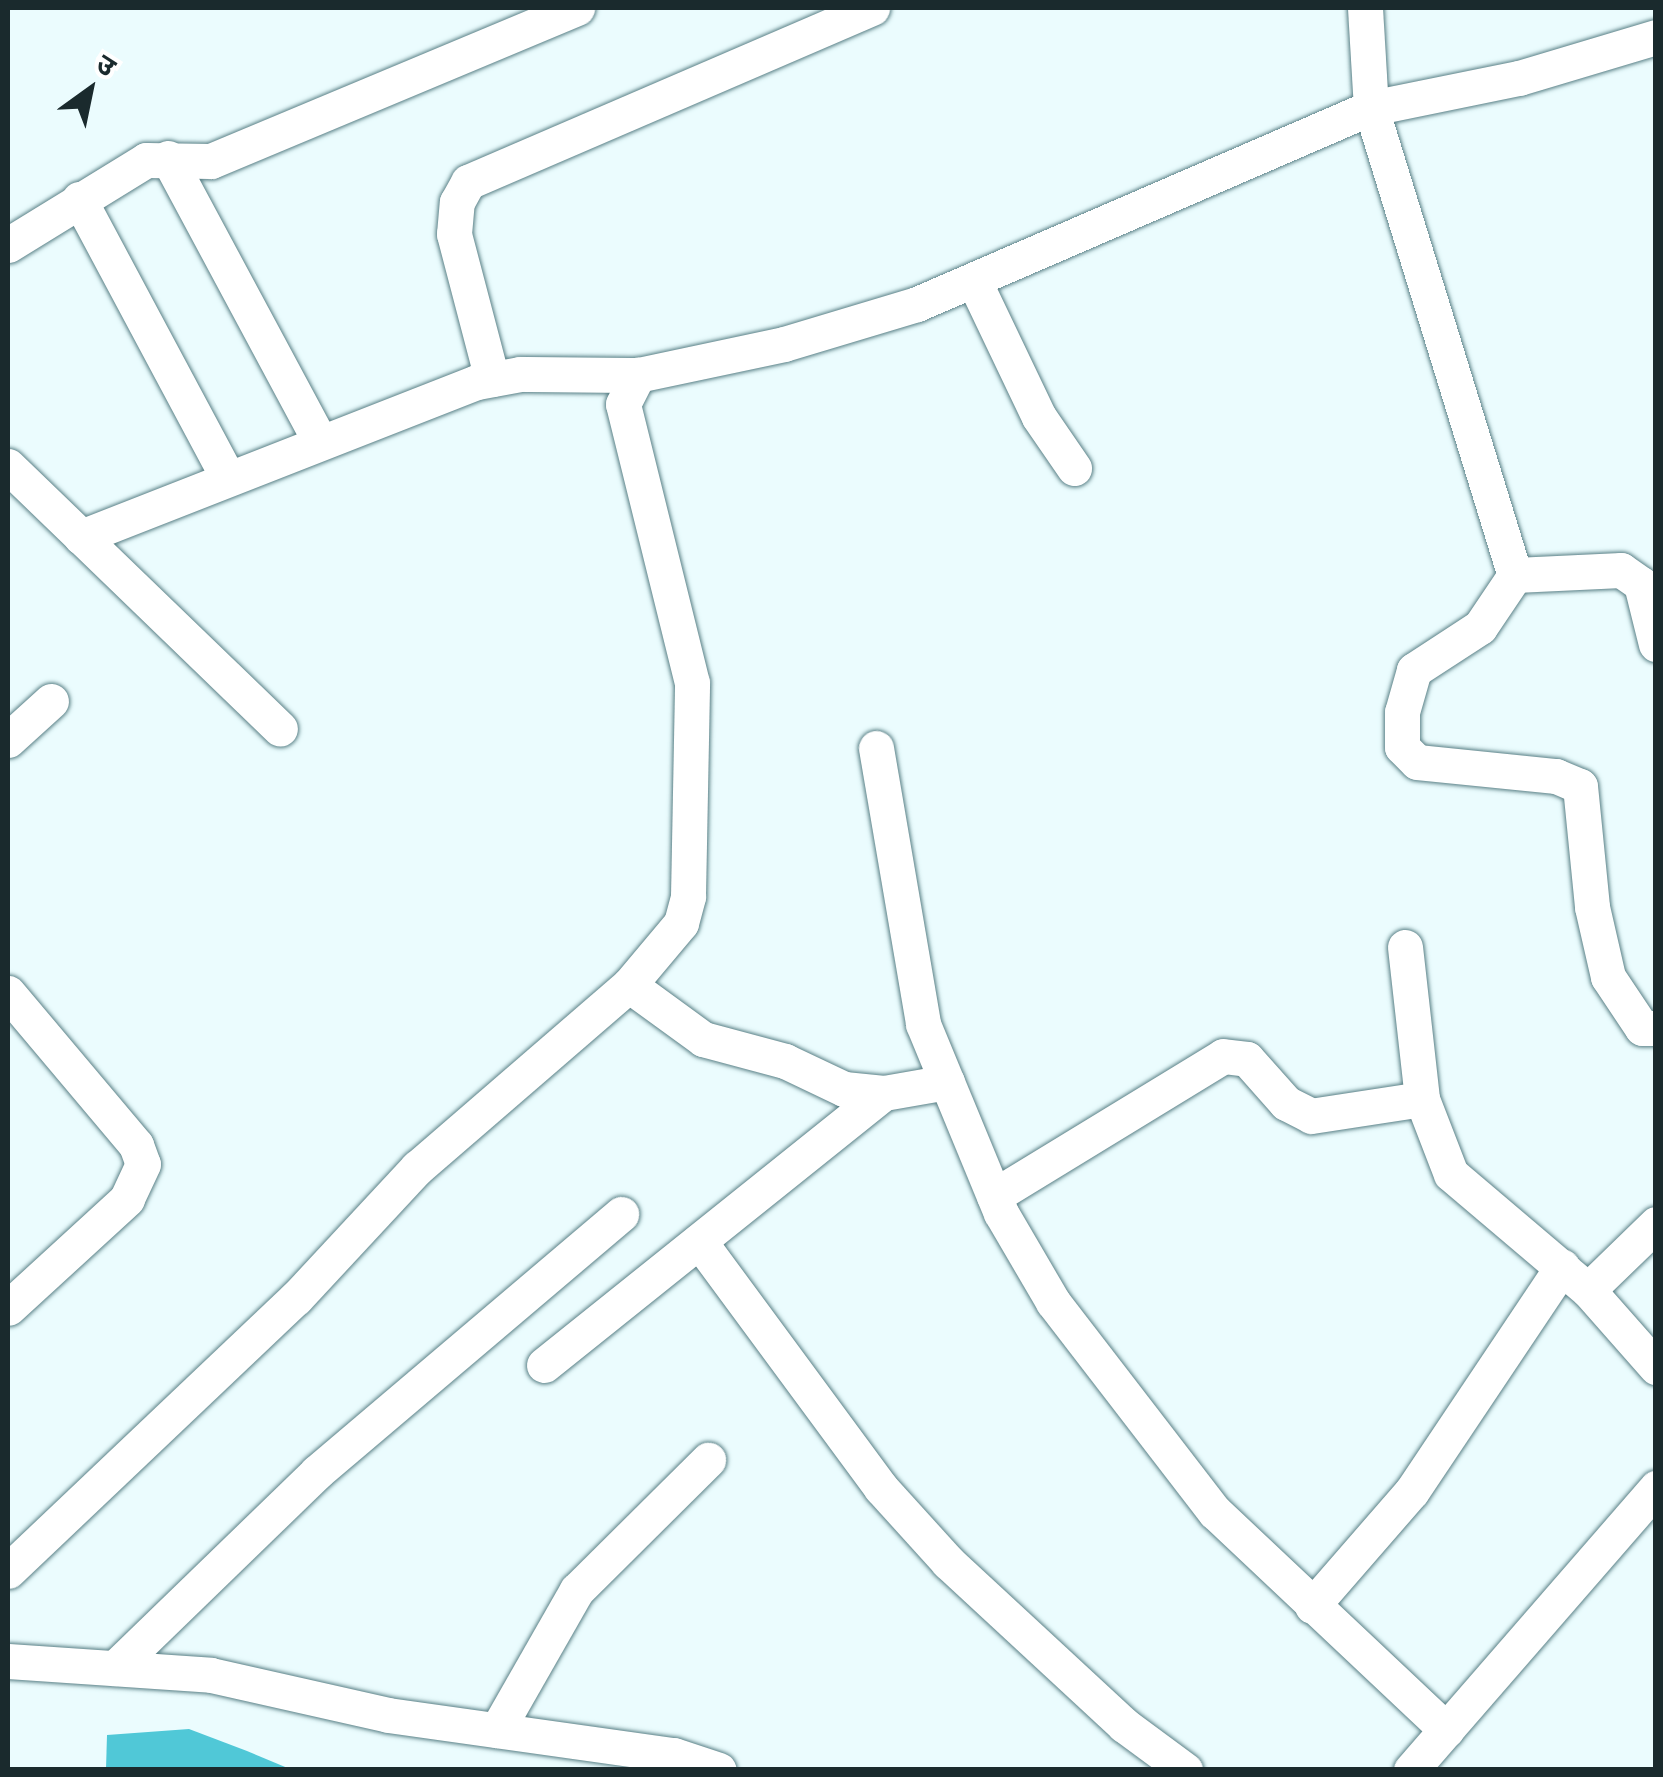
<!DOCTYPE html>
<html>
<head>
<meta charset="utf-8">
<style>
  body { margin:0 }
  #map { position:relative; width:1663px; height:1777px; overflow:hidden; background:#ebfcfe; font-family:"PT Sans","Noto Sans Devanagari",sans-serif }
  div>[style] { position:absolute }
  .forest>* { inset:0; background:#50c8d7 }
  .roads { filter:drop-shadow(0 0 2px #598086) drop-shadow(0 0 2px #598086) }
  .minor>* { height:35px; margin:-17.5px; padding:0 17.5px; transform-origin:17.5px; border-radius:17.5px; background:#fff }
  span { translate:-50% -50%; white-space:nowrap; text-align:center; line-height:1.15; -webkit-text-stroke:10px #fff; paint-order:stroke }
  .frame { position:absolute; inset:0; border:10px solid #1a2a2d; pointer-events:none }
  .north { position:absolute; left:40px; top:40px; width:100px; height:100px; -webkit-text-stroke:8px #fff; paint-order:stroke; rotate:33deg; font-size:28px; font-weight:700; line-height:40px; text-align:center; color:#1a2a2d }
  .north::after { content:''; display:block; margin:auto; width:35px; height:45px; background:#1a2a2d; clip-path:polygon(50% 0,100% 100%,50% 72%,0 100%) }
</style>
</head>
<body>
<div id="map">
  <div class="forest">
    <div style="clip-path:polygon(189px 1729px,247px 1751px,290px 1769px,106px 1769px,107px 1735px)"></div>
  </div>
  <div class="roads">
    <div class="minor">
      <div style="left:1365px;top:8px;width:100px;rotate:86.6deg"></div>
      <div style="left:1371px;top:108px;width:489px;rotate:72.9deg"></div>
      <div style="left:1515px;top:575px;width:106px;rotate:-2.7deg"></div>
      <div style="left:1621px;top:570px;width:24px;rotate:35deg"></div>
      <div style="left:1641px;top:584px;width:62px;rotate:76deg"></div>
      <div style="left:168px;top:158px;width:322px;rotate:61.8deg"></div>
      <div style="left:79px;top:199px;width:316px;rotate:61.9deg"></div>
      <div style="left:8px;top:245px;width:162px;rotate:-31.6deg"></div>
      <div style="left:146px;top:160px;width:65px;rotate:0.9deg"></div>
      <div style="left:211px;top:161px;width:397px;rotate:-22.7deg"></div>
      <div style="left:975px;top:283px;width:148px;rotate:64.5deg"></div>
      <div style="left:1039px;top:417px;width:62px;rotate:55.5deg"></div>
      <div style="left:492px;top:379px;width:150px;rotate:-104.7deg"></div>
      <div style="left:454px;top:234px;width:32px;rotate:-85deg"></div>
      <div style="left:457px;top:202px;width:23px;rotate:-61deg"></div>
      <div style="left:468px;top:182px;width:440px;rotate:-23.3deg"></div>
      <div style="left:8px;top:466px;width:378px;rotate:44deg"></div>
      <div style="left:81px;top:537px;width:425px;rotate:-21.4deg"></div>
      <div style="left:477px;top:382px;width:44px;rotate:-10.5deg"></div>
      <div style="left:520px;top:374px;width:118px;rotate:0.5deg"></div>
      <div style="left:1515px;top:575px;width:63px;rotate:123.9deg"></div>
      <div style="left:1480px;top:627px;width:79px;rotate:146.9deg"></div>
      <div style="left:1414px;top:670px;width:44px;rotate:105.9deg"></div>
      <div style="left:1402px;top:712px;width:35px;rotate:90deg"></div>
      <div style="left:1402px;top:747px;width:21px;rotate:45deg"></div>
      <div style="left:1417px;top:762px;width:140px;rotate:5.8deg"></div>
      <div style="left:1556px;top:776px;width:26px;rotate:23deg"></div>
      <div style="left:1580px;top:786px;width:122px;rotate:84.3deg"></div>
      <div style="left:1592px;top:907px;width:72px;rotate:77.1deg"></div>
      <div style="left:1608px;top:977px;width:61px;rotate:56.3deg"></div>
      <div style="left:1642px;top:1028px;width:14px"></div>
      <div style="left:8px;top:740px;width:58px;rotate:-42.2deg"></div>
      <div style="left:876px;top:748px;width:280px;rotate:80.3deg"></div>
      <div style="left:923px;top:1024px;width:204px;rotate:67.6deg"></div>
      <div style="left:1001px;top:1213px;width:103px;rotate:59.7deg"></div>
      <div style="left:1053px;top:1302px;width:265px;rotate:52.4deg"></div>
      <div style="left:1215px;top:1512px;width:318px;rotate:43.3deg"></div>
      <div style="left:1405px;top:947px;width:153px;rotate:83.6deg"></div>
      <div style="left:1422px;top:1099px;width:80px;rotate:68.9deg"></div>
      <div style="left:1451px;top:1174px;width:180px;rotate:40.3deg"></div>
      <div style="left:1588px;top:1290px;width:103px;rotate:48.6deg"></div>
      <div style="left:629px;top:985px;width:92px;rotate:36.1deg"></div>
      <div style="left:703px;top:1039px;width:85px;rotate:15deg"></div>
      <div style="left:785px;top:1061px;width:65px;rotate:25.4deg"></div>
      <div style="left:844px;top:1089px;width:40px;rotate:5.7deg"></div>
      <div style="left:884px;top:1093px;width:64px;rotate:-9.9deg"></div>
      <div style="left:8px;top:993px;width:199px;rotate:49.9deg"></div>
      <div style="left:136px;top:1145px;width:20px;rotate:70deg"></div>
      <div style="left:143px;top:1164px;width:38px;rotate:115deg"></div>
      <div style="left:127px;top:1199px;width:161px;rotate:137.5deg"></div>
      <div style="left:994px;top:1196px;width:268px;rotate:-31.4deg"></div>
      <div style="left:1223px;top:1056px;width:24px;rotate:7deg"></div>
      <div style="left:1247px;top:1059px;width:59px;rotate:48.4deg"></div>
      <div style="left:1286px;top:1103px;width:28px;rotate:27deg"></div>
      <div style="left:1311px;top:1116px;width:112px;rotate:-8.7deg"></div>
      <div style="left:699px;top:1241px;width:307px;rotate:53.6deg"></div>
      <div style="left:881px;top:1488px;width:100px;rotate:47.8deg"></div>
      <div style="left:948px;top:1562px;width:240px;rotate:42.8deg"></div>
      <div style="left:1124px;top:1725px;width:76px;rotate:36.4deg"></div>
      <div style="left:1588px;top:1290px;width:95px;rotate:-44.1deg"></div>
      <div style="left:544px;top:1365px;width:435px;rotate:-38.7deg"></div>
      <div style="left:8px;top:1571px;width:397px;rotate:-43.5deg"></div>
      <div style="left:296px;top:1298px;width:178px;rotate:-47.1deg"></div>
      <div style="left:417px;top:1168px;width:280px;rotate:-40.8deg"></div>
      <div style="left:629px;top:985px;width:81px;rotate:-50deg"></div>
      <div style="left:681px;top:923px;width:28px;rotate:-75deg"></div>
      <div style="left:688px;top:896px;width:213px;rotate:-88.9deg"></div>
      <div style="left:692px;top:683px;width:287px;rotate:-103.9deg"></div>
      <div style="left:623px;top:404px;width:33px;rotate:-63deg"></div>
      <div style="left:638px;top:375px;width:149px;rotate:-12deg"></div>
      <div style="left:784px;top:344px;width:139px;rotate:-16.7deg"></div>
      <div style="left:917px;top:304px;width:495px;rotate:-23.4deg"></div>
      <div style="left:1371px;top:108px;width:151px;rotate:-11.5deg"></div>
      <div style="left:1519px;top:78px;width:143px;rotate:-16.7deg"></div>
      <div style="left:1312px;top:1606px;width:152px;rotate:-49deg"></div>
      <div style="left:1412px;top:1491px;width:270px;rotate:-56.2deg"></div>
      <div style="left:8px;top:1661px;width:203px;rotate:3.9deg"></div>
      <div style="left:211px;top:1675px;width:181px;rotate:12.7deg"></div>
      <div style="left:388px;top:1715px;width:289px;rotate:8deg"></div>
      <div style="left:674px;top:1755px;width:47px;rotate:18.4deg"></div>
      <div style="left:115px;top:1668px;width:281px;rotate:-44.1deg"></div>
      <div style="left:317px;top:1472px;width:399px;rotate:-40.3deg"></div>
      <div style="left:497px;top:1730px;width:161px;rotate:-60.3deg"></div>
      <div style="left:577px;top:1590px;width:185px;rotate:-44.8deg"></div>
      <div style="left:1411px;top:1770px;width:374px;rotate:-49deg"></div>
    </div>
  </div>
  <div class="frame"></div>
  <div class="north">उ</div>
</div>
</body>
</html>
